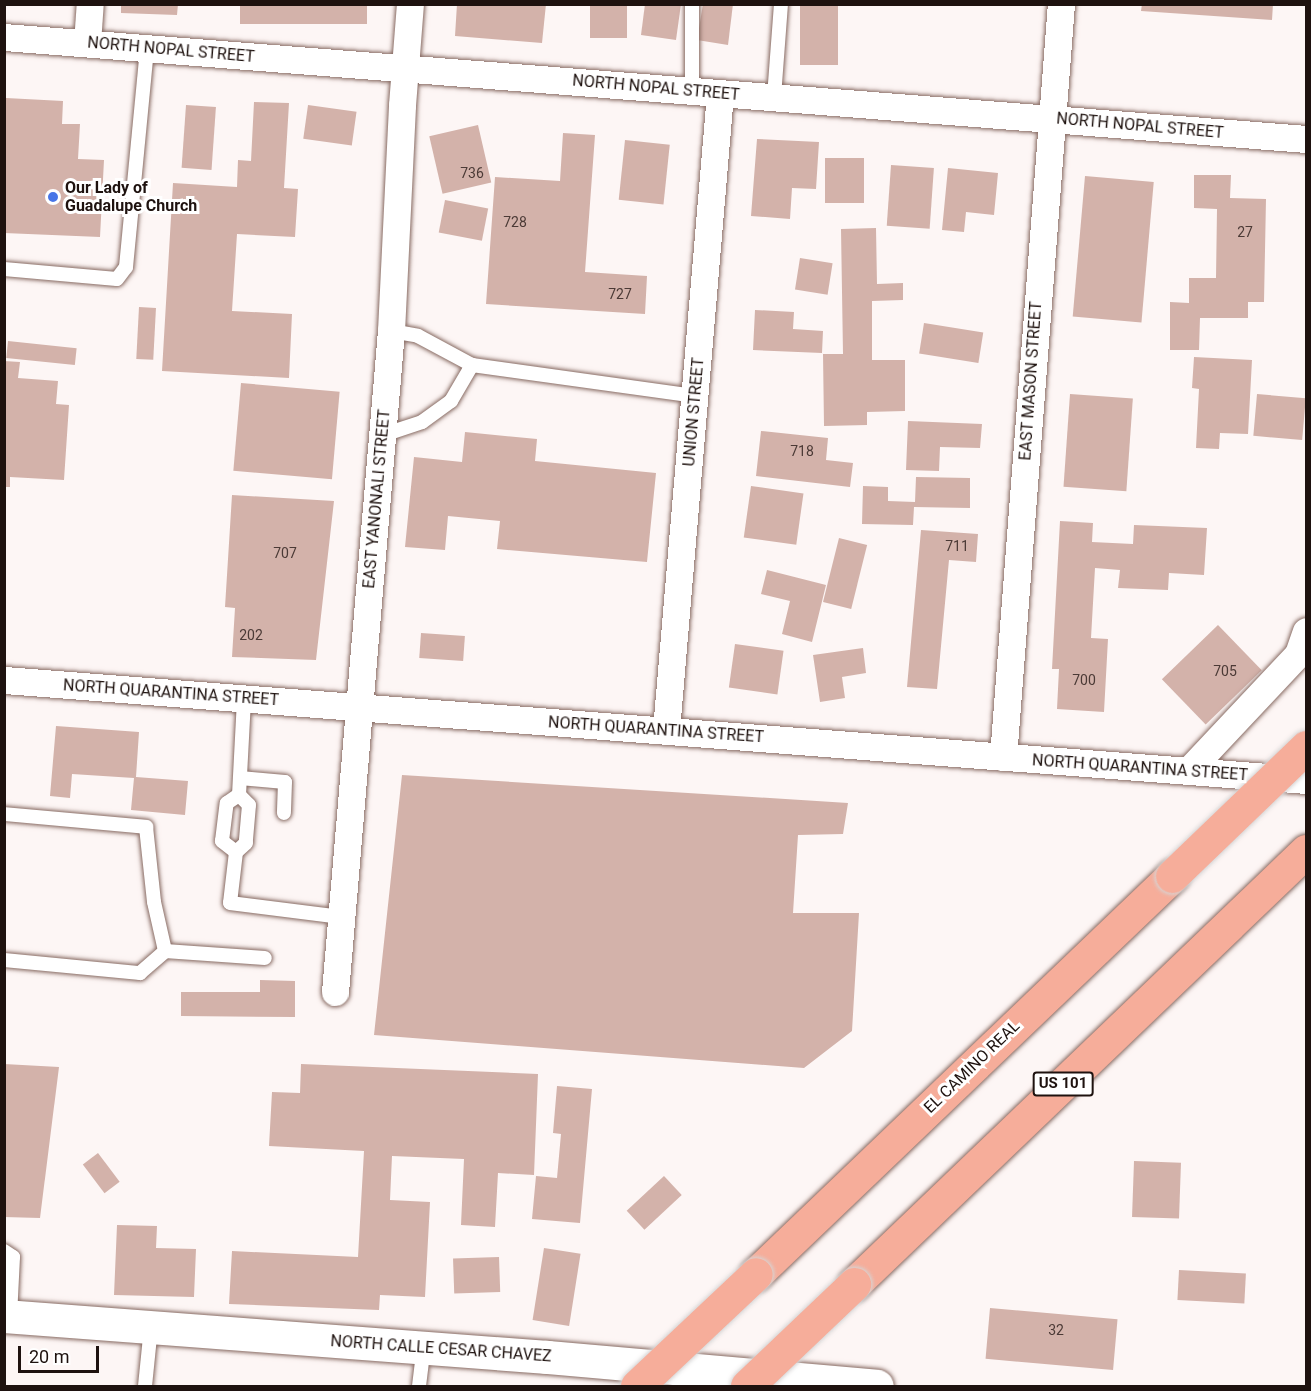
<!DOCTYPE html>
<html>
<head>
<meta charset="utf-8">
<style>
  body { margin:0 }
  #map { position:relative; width:1311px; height:1391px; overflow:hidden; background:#fdf6f5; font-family:Roboto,sans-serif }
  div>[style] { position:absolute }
  .building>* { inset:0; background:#d3b2aa; transform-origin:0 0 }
  .roads { filter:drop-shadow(0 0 2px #886b63) drop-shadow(0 0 2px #886b63) }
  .service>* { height:14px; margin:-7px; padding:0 7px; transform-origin:7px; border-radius:7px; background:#fff }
  .minor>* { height:27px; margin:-13.5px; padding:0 13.5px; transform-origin:13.5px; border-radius:13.5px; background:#fff }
  .tertiary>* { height:33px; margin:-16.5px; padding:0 16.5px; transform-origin:16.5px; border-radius:16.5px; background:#fff }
  .motorway>* { height:33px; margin:-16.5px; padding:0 16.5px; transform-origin:16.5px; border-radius:16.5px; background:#f6ad9a }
  .bridges { filter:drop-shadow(0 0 2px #d6d4d4) drop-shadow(0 0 2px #d6d4d4) }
  .motorway-bridge>* { height:33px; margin:-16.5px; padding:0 16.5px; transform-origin:16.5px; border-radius:16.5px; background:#f6ad9a }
  .dots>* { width:16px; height:16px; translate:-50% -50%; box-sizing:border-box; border:3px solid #fff; border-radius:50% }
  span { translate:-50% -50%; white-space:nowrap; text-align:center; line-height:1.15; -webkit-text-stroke:6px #fff; paint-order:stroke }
  .number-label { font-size:14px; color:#4b3a36 }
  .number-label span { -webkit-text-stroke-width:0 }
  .shield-label span { padding:2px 4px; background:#fff; border:2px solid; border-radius:4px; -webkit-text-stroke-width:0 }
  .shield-label { font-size:15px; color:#1e120f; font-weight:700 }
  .street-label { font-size:16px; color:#1e120f }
  .poi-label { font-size:16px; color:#1e120f; font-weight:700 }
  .left { translate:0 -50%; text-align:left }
  .frame { position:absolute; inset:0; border:6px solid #1e120f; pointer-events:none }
  .scale { position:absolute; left:18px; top:1346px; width:81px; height:27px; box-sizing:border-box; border:3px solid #1e120f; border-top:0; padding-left:8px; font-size:18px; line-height:21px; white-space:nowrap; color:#1e120f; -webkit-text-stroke:4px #fff; paint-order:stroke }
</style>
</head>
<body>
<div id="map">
  <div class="building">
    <div style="clip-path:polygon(121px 4px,178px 4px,177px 15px,121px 13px)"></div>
    <div style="left:240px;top:4px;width:127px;height:20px"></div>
    <div style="clip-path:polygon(457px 4px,546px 4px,542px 43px,455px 36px)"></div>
    <div style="left:590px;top:4px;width:37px;height:34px"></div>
    <div style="clip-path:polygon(645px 4px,681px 4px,676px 40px,641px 35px)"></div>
    <div style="clip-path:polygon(703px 4px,733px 4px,728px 45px,697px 40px)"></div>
    <div style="left:800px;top:4px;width:38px;height:61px"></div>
    <div style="clip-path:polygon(1142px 4px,1273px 4px,1272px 20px,1141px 11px)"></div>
    <div style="clip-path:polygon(6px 98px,63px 101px,62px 124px,80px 124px,78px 159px,104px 160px,100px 237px,4px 233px)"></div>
    <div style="clip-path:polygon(254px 102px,289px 103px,284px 188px,298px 189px,295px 237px,237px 234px,232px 311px,292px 314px,289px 378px,162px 371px,173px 183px,237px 187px,238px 160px,251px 161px)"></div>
    <div style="left:186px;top:105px;width:30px;height:63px;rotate:4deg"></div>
    <div style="left:308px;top:105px;width:49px;height:34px;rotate:8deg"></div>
    <div style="left:478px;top:125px;width:59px;height:50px;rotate:77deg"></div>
    <div style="clip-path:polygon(563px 133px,595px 135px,585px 272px,647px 276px,645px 314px,486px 304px,495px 177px,560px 181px)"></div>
    <div style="clip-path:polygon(757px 139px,819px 142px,816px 189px,792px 188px,790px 219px,751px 216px)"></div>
    <div style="left:625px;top:140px;width:45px;height:60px;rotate:6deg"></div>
    <div style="left:825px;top:158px;width:39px;height:45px"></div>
    <div style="left:891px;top:165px;width:43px;height:61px;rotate:4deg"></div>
    <div style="clip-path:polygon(948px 168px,998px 173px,994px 215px,966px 212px,964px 232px,942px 230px)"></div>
    <div style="clip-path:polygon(1194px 175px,1231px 175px,1230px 198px,1266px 199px,1264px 302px,1248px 302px,1248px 318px,1200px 318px,1199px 350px,1170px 350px,1170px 302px,1189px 303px,1189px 278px,1216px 278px,1217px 209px,1194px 208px)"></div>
    <div style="left:1085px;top:176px;width:69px;height:141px;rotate:5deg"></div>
    <div style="left:445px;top:200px;width:44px;height:33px;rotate:11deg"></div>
    <div style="clip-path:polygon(876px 228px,877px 284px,903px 283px,903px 300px,872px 301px,872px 360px,905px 360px,905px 411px,867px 412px,867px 425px,824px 426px,823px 354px,843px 354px,841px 229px)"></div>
    <div style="left:800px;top:258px;width:33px;height:32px;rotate:9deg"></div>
    <div style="left:139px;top:307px;width:17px;height:52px;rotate:3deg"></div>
    <div style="clip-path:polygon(755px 310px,794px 312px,793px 329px,823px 331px,822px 353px,753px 350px)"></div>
    <div style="left:924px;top:323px;width:60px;height:31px;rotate:9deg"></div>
    <div style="left:8px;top:341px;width:69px;height:17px;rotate:6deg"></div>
    <div style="clip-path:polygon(1194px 357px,1252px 360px,1248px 434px,1220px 433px,1219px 449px,1196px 448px,1199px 389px,1192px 388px)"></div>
    <div style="clip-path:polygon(4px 361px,20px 362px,18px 378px,58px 381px,56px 404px,69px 405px,64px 480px,10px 477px,10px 487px,4px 487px)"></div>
    <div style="left:241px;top:383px;width:99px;height:88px;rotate:5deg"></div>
    <div style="left:1070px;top:394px;width:63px;height:93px;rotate:4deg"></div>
    <div style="left:1257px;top:394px;width:49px;height:42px;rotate:5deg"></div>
    <div style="clip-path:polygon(908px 421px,982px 424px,980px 448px,940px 447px,939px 471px,906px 470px)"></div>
    <div style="clip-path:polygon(761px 431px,828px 438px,826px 460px,853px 463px,850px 487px,756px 476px)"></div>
    <div style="clip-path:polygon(465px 432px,537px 439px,535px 461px,656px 473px,647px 562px,497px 549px,500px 521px,448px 516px,445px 550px,405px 547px,414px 457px,462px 462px)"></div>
    <div style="clip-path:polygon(916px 477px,970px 478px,970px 508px,914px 507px,913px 525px,862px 524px,863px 486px,888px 487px,888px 501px,915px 502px)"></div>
    <div style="left:751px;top:486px;width:53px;height:52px;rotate:8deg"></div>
    <div style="clip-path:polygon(232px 495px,334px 501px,316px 660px,232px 657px,235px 608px,225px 607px)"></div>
    <div style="clip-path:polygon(1060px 521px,1093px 523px,1092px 542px,1133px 544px,1134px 525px,1207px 528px,1204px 575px,1169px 573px,1168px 590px,1118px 588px,1120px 570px,1095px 568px,1091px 638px,1108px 639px,1104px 712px,1057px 709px,1059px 669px,1052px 669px)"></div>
    <div style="clip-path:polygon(921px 530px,978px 534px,976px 562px,949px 560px,937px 689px,907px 687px)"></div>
    <div style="left:839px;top:538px;width:29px;height:66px;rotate:14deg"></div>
    <div style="clip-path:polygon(767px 570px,826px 585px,812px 642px,782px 634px,790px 601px,761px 594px)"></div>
    <div style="left:1218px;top:625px;width:63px;height:78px;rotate:46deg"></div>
    <div style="left:421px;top:633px;width:44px;height:25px;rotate:4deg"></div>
    <div style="left:735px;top:644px;width:49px;height:44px;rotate:8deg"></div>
    <div style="clip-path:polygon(863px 648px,866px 673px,842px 677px,845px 698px,820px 702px,813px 655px)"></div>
    <div style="clip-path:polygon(56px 726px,139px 732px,136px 777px,188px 781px,185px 815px,131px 810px,134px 778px,72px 774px,70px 798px,50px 796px)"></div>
    <div style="clip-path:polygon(402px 775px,848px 803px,843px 834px,798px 835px,793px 913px,859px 913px,852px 1031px,804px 1068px,374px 1035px)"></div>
    <div style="clip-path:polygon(260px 980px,295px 981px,295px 1017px,181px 1016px,181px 992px,260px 992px)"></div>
    <div style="clip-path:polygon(4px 1064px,59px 1067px,40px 1218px,4px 1217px)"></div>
    <div style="clip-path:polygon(301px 1064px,538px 1074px,534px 1175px,498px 1173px,495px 1227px,461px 1225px,464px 1159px,392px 1156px,390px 1200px,430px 1202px,425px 1297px,380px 1295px,379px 1310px,229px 1304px,232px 1251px,358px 1257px,364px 1151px,269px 1146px,272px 1092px,300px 1093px)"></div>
    <div style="clip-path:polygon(557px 1086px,592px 1089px,580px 1223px,532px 1219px,536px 1176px,557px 1178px,561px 1134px,553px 1133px)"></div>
    <div style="left:98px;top:1153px;width:36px;height:19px;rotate:53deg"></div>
    <div style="left:1134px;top:1161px;width:47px;height:56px;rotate:2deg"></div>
    <div style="left:664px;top:1176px;width:26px;height:51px;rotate:47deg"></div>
    <div style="clip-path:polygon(117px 1225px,157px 1226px,156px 1248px,196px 1249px,194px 1297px,114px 1295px)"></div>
    <div style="left:544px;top:1248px;width:37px;height:73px;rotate:9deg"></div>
    <div style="left:499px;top:1257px;width:35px;height:46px;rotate:88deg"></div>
    <div style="left:1179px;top:1270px;width:67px;height:30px;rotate:3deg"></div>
    <div style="left:990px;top:1308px;width:128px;height:51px;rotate:5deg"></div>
  </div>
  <div class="roads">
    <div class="service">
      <div style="left:692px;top:4px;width:86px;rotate:90deg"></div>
      <div style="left:774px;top:97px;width:93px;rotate:-85.7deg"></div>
      <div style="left:4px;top:269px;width:113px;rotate:5.1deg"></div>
      <div style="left:117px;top:279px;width:15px;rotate:-53deg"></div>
      <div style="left:126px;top:267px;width:220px;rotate:-84.5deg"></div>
      <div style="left:391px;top:331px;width:27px;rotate:10deg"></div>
      <div style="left:418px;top:336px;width:61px;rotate:28.2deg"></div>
      <div style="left:472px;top:365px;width:226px;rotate:7.9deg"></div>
      <div style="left:383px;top:435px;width:41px;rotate:-18.4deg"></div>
      <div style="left:422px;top:422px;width:36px;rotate:-36deg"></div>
      <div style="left:451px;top:401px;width:42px;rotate:-59.7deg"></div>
      <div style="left:240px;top:778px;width:45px;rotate:5.1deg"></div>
      <div style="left:285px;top:782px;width:31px;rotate:92deg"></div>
      <div style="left:239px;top:795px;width:14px;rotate:45deg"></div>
      <div style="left:249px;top:805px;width:38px;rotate:95deg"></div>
      <div style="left:246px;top:843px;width:13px;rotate:138deg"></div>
      <div style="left:236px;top:852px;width:51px;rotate:96.7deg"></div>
      <div style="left:230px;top:903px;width:112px;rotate:7.2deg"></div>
      <div style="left:239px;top:795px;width:96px;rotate:-87deg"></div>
      <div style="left:4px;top:814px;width:143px;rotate:5.2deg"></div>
      <div style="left:146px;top:827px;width:75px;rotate:83.9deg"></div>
      <div style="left:154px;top:902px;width:50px;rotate:77.3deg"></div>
      <div style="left:236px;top:852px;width:18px;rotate:-142deg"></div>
      <div style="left:222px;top:841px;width:38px;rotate:-83deg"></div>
      <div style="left:227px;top:803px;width:14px;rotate:-34deg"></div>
      <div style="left:4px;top:960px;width:137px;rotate:5.5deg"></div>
      <div style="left:140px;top:973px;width:33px;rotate:-41deg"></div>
      <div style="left:165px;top:951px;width:100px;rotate:4deg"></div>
      <div style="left:4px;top:1251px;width:11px;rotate:34deg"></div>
      <div style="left:13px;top:1257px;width:59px;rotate:92.9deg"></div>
      <div style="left:145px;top:1386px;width:59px;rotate:-84.2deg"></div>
      <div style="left:419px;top:1386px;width:39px;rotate:-83deg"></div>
    </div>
    <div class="minor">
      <div style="left:4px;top:37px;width:1306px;rotate:4.48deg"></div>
      <div style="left:87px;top:43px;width:39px;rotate:-86deg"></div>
      <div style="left:4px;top:680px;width:1306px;rotate:4.39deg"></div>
      <div style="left:666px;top:730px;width:638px;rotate:-85.15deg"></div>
      <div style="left:1003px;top:757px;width:755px;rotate:-85.6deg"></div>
      <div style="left:1188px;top:771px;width:161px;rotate:-46.8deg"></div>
      <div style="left:1298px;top:654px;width:24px;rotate:-71deg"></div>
      <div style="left:335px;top:992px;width:663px;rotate:-85.16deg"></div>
      <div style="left:391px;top:331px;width:226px;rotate:-87.2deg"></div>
      <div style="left:402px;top:105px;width:101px;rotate:-85.5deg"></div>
    </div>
    <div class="tertiary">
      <div style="left:4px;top:1316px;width:545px;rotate:4.32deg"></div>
      <div style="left:547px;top:1357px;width:331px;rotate:5deg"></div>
    </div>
    <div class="motorway">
      <div style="left:756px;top:1274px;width:576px;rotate:-43.73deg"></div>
      <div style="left:854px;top:1284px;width:626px;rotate:-43.77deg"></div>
    </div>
  </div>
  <div class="bridges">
    <div class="motorway-bridge">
      <div style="left:1172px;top:876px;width:186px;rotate:-43.9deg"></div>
      <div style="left:637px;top:1386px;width:163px;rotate:-43.3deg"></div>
      <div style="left:747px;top:1386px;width:148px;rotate:-43.6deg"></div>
    </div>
  </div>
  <div class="dots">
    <div style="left:53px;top:197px;background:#4875e7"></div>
  </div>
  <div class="number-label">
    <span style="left:472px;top:173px">736</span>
    <span style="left:515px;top:222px">728</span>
    <span style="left:1245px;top:232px">27</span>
    <span style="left:620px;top:294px">727</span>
    <span style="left:802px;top:451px">718</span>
    <span style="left:957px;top:546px">711</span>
    <span style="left:285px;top:553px">707</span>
    <span style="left:251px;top:635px">202</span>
    <span style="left:1225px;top:671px">705</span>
    <span style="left:1084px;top:680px">700</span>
    <span style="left:1056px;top:1330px">32</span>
  </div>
  <div class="shield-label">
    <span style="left:1063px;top:1084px">US 101</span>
  </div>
  <div class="street-label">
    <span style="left:171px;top:50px;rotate:5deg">NORTH NOPAL STREET</span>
    <span style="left:656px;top:88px;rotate:5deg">NORTH NOPAL STREET</span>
    <span style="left:1140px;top:126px;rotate:5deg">NORTH NOPAL STREET</span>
    <span style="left:1031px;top:381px;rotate:-86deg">EAST MASON STREET</span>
    <span style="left:694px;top:412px;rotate:-85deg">UNION STREET</span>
    <span style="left:377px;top:499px;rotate:-85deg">EAST YANONALI STREET</span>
    <span style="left:171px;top:693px;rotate:4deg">NORTH QUARANTINA STREET</span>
    <span style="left:656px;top:730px;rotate:4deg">NORTH QUARANTINA STREET</span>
    <span style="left:1140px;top:768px;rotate:4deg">NORTH QUARANTINA STREET</span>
    <span style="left:972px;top:1067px;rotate:-44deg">EL CAMINO REAL</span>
    <span style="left:441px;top:1349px;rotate:4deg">NORTH CALLE CESAR CHAVEZ</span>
  </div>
  <div class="poi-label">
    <span class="left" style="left:65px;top:197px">Our Lady of<br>Guadalupe Church</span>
  </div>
  <div class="frame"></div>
  <div class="scale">20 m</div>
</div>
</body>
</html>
